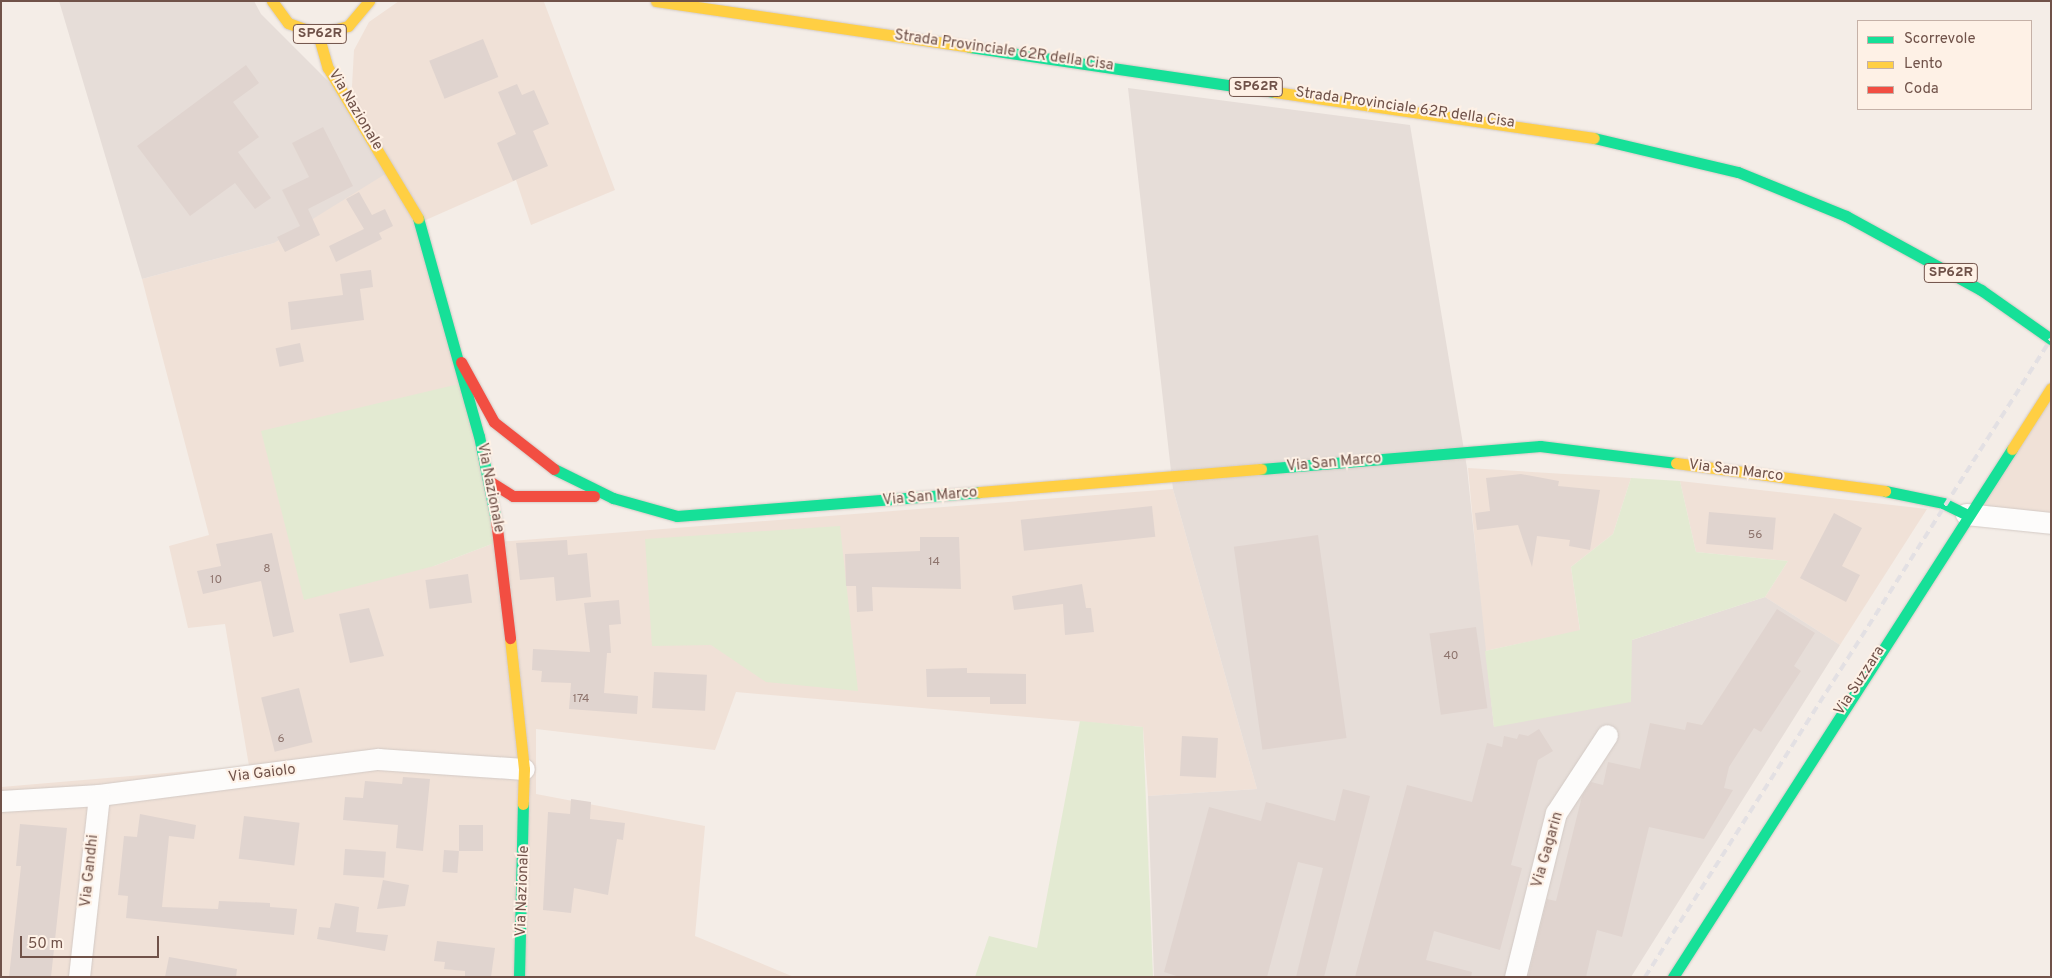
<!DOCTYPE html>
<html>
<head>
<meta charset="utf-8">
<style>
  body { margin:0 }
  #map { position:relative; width:2052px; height:978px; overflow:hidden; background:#f4ede7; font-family:Overpass,sans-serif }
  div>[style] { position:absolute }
  .residential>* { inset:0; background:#f0e1d7 }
  .industrial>* { inset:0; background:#e6ddd8 }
  .green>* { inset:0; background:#e3ead2 }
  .building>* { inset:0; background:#e0d4cf; transform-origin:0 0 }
  .roads { filter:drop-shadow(0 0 1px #d3cac5) drop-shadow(0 0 1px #d3cac5) }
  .street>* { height:21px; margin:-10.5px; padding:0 10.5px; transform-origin:10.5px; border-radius:10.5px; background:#fdfcfb }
  .fast>* { height:11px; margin:-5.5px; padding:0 5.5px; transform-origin:5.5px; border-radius:5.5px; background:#16e098 }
  .slow>* { height:11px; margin:-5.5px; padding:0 5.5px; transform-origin:5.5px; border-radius:5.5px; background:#ffcf43 }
  .jam>* { height:11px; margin:-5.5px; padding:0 5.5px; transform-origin:5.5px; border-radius:5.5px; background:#f24e42 }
  .rail>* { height:4px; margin-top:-2px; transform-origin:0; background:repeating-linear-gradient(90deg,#e3e0e3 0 8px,transparent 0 13px) }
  span { translate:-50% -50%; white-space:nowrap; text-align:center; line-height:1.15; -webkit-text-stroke:4px #fef1e6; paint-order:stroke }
  .number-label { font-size:12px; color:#8e746d }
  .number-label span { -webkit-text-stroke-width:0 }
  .shield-label span { padding:1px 4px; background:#fef1e6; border:1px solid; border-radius:4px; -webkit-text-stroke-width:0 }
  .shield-label { font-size:14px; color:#705249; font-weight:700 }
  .street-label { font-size:15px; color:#705249 }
  .frame { position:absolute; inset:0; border:2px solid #705249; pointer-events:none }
  .legend { position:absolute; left:1857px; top:20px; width:175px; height:90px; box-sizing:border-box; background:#fef1e6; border:1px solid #c5b1a7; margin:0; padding:6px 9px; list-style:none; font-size:15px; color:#705249 }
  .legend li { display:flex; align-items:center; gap:10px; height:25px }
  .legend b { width:25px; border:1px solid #c5b1a7 }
  .scale { position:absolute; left:20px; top:936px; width:139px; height:22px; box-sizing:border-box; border:2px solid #705249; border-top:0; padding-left:6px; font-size:15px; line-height:18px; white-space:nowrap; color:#705249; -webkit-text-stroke:4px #fef1e6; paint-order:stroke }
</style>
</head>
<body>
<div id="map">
  <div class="residential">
    <div style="clip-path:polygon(399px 1px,544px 2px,615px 190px,531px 225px,516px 180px,419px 223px,463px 383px,434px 566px,497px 542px,1173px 489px,1257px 789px,1148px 796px,1143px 727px,736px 692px,715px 750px,536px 729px,536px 794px,705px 826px,695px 936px,794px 977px,1px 977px,1px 787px,249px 766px,225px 624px,188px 628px,169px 546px,209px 535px,142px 279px,274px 243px,351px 104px,354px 50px,369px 22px)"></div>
    <div style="clip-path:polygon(2051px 397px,2051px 516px,1967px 513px)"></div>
    <div style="clip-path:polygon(1468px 468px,1631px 478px,1613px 534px,1571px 567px,1580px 631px,1485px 651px)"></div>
    <div style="clip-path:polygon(1680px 481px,1927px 509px,1840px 645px,1765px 597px,1788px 561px,1696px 552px)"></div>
  </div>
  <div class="industrial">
    <div style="clip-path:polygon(59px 1px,254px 1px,261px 14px,351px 104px,395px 168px,274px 243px,142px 279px)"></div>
    <div style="clip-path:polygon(1128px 88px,1410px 125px,1467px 468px,1494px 727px,1632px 640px,1765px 597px,1840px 645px,1631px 977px,1154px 977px,1148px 796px,1257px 789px,1173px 489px)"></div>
  </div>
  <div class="green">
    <div style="clip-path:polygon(463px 383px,497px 542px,434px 566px,304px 600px,261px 431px)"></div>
    <div style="clip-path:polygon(1631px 478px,1680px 481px,1696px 552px,1788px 561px,1765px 597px,1632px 640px,1631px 702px,1494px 727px,1485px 651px,1580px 630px,1571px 567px,1613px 534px)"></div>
    <div style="clip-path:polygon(840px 526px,858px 691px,766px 682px,711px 645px,652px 646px,645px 539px)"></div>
    <div style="clip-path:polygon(1080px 721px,1143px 727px,1153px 977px,975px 977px,989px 936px,1037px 948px)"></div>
  </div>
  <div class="building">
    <div style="left:483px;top:39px;width:41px;height:58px;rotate:68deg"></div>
    <div style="clip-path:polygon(246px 65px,259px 83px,233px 102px,259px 137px,238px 152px,271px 198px,255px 209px,235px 183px,190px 216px,137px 146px)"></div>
    <div style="clip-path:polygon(517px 84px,522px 95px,534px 90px,549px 124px,533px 131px,548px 166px,513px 181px,497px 143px,516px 134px,498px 92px)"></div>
    <div style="clip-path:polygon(323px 127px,353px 186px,308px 209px,320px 235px,285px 252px,277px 237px,300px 226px,282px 190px,309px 177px,292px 143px)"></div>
    <div style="clip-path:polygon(359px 192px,372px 215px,385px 209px,393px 226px,379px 233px,382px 239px,336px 262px,329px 246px,364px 229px,346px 199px)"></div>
    <div style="clip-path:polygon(371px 270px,373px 287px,360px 289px,364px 320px,291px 330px,288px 302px,343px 295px,340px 274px)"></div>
    <div style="left:300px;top:343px;width:19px;height:25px;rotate:78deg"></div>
    <div style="clip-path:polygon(1521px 474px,1559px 481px,1558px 486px,1600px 490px,1590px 550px,1569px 546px,1570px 540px,1537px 536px,1532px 567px,1518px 525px,1477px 530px,1475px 513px,1490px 511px,1486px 478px)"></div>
    <div style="left:1152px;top:506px;width:31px;height:132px;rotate:84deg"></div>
    <div style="left:1709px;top:512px;width:67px;height:32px;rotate:5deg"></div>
    <div style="clip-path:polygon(1834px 513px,1862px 528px,1842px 566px,1860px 575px,1846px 602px,1800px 578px)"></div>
    <div style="clip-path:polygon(272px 533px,294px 632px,273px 637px,261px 581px,203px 594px,197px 571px,221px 566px,216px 544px)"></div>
    <div style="left:1318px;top:535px;width:205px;height:85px;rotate:82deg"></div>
    <div style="clip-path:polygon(920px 537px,959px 537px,961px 589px,872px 587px,873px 611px,857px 612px,856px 586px,846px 586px,845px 554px,920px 551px)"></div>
    <div style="clip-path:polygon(567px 540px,568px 555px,587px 553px,591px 597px,556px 601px,554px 577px,520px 580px,516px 543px)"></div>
    <div style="left:468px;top:574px;width:29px;height:43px;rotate:82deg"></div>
    <div style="clip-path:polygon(1082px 584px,1086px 608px,1091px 608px,1094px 632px,1065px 635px,1063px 604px,1014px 610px,1012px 596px)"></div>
    <div style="clip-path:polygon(619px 600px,621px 624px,609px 625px,611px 653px,607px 653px,604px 693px,638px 696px,637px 714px,569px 709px,571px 683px,541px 682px,542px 671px,532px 670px,533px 649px,590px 652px,584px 603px)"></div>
    <div style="clip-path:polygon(369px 608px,384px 656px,350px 663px,339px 614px)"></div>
    <div style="clip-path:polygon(1777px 609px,1815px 633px,1794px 666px,1801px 671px,1761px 732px,1754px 728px,1729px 767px,1724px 788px,1733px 790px,1704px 839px,1649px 827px,1622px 937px,1597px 930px,1586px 977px,1528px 977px,1547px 899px,1556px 901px,1582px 796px,1591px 782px,1603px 785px,1608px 762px,1640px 769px,1650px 723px,1685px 730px,1687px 722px,1702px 725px)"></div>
    <div style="left:1476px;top:627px;width:82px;height:47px;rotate:82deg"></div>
    <div style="clip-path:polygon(967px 668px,967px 673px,1026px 674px,1026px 704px,990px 704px,990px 697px,927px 697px,926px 669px)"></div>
    <div style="left:654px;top:672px;width:53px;height:36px;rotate:3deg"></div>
    <div style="left:299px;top:688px;width:56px;height:39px;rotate:76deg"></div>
    <div style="clip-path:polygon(1539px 729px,1553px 751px,1538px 760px,1511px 865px,1522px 868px,1500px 950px,1434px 931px,1426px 960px,1472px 972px,1471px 977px,1355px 977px,1407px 785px,1472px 802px,1487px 743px,1502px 747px,1504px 736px,1517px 739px,1519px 734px,1528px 736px)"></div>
    <div style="left:1182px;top:736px;width:36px;height:40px;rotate:3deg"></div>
    <div style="clip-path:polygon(403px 777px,430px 779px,423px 851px,396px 848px,398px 825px,343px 820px,345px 797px,363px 798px,365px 781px,402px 784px)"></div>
    <div style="clip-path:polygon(1343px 789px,1370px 796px,1324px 977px,1296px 977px,1323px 868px,1298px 862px,1267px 977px,1180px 977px,1164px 972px,1209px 807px,1261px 821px,1266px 802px,1335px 821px)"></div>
    <div style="clip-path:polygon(571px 799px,591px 802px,590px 819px,625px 823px,623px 840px,617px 839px,608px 895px,574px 888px,571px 913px,543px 910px,548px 812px,570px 814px)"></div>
    <div style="clip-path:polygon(140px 814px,196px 825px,194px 839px,169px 836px,162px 907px,218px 909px,219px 901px,270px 903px,270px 907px,297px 909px,294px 935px,126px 918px,128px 896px,118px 895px,124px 836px,137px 837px)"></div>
    <div style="left:244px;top:816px;width:56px;height:43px;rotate:7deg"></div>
    <div style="clip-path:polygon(20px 824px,67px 828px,51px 977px,9px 977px,21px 866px,16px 866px)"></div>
    <div style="left:459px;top:825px;width:24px;height:26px"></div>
    <div style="left:345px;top:849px;width:41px;height:26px;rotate:4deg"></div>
    <div style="left:444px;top:850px;width:15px;height:22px;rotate:4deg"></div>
    <div style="clip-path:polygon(383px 880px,409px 885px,405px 906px,377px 909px)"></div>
    <div style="clip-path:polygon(335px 903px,359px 907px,356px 932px,388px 935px,385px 951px,317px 939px,319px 927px,330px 928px)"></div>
    <div style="clip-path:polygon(437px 941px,495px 948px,491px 977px,465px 977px,465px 971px,444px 969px,445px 962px,434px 961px)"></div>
    <div style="clip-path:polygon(169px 957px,237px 969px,236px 977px,165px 977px)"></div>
  </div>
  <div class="roads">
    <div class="street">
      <div style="left:1966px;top:514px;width:85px;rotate:6deg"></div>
      <div style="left:1px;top:801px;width:98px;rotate:-3.5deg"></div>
      <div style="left:99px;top:795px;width:281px;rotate:-7.4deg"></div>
      <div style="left:378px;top:759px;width:146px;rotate:3.9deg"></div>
      <div style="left:79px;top:977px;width:183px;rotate:-83.7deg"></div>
      <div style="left:1515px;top:977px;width:169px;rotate:-76deg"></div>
      <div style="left:1556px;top:813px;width:93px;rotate:-56.8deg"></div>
    </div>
    <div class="fast">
      <div style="left:970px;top:47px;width:308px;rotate:8.4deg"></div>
      <div style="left:1594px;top:138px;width:148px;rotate:13.3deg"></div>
      <div style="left:1738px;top:172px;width:117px;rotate:22.2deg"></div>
      <div style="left:1846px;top:216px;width:154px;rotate:28.7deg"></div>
      <div style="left:1981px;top:290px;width:85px;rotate:35deg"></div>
      <div style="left:418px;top:218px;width:226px;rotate:74.4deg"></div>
      <div style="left:479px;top:436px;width:86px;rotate:78.6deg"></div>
      <div style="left:554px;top:469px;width:66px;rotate:26.2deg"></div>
      <div style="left:613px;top:498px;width:66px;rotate:15.7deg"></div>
      <div style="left:677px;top:516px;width:303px;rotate:-4.5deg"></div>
      <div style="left:1261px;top:469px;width:280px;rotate:-4.7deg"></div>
      <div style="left:1540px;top:446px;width:137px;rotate:7.1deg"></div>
      <div style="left:1885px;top:491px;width:59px;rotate:11.7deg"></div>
      <div style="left:1943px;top:503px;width:25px;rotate:26deg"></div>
      <div style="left:519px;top:977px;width:173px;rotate:-88.7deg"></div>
      <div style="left:1673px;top:977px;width:627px;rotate:-57.3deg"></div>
    </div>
    <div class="slow">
      <div style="left:272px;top:1px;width:27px;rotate:54deg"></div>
      <div style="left:288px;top:23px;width:32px;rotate:20deg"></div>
      <div style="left:318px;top:34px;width:31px;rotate:-15deg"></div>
      <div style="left:348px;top:26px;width:33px;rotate:-50deg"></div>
      <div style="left:656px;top:1px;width:317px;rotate:8.3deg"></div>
      <div style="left:318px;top:34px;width:35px;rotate:74deg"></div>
      <div style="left:328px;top:68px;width:175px;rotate:59deg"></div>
      <div style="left:1275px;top:92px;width:322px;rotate:8.2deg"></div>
      <div style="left:2012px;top:449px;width:72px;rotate:-57.4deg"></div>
      <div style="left:1676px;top:463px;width:211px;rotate:7.6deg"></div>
      <div style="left:979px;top:492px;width:283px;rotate:-4.7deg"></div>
      <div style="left:510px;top:638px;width:132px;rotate:83.9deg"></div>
      <div style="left:524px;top:769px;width:35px;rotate:92deg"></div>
    </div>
    <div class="jam">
      <div style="left:461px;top:362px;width:68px;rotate:61.2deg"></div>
      <div style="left:494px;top:422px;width:76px;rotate:38.1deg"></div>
      <div style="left:489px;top:481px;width:28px;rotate:32deg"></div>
      <div style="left:513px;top:496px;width:81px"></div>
      <div style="left:496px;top:520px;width:119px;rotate:83.2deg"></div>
    </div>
  </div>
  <div class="rail">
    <div style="left:1645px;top:977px;width:756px;rotate:-57.53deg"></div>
  </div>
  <div class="number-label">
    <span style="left:1755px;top:536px">56</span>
    <span style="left:934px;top:563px">14</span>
    <span style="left:267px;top:570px">8</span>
    <span style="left:216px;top:581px">10</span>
    <span style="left:1451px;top:657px">40</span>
    <span style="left:581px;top:700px">174</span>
    <span style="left:281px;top:740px">6</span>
  </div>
  <div class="shield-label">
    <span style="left:320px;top:34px">SP62R</span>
    <span style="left:1256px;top:87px">SP62R</span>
    <span style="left:1951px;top:273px">SP62R</span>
  </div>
  <div class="street-label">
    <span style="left:1004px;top:51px;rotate:8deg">Strada Provinciale 62R della Cisa</span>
    <span style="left:1405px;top:108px;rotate:8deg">Strada Provinciale 62R della Cisa</span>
    <span style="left:355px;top:110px;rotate:59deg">Via Nazionale</span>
    <span style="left:1334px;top:463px;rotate:-5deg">Via San Marco</span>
    <span style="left:1736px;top:471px;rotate:7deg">Via San Marco</span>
    <span style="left:490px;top:488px;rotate:79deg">Via Nazionale</span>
    <span style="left:930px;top:497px;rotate:-5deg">Via San Marco</span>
    <span style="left:1860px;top:681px;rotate:-57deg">Via Suzzara</span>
    <span style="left:262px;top:774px;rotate:-7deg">Via Gaiolo</span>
    <span style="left:1548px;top:850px;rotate:-74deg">Via Gagarin</span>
    <span style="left:90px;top:871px;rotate:-84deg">Via Gandhi</span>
    <span style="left:523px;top:891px;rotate:-88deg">Via Nazionale</span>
  </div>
  <div class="frame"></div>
  <ul class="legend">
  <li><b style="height:6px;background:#16e098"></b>Scorrevole</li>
  <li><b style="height:6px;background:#ffcf43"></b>Lento</li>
  <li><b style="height:6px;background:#f24e42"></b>Coda</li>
  </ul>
  <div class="scale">50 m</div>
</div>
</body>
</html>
